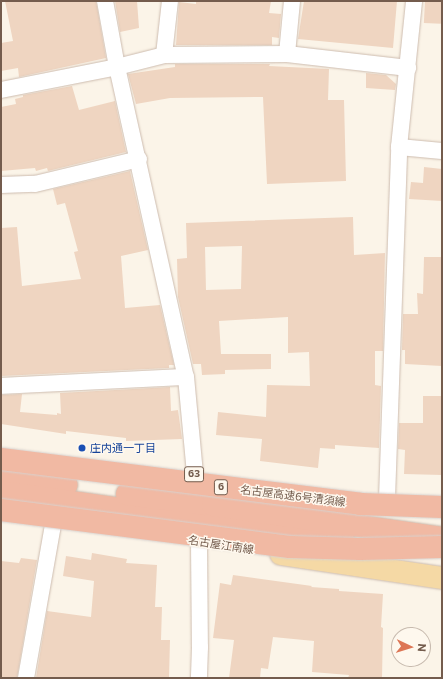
<!DOCTYPE html>
<html>
<head>
<meta charset="utf-8">
<style>
  body { margin:0 }
  #map { position:relative; width:443px; height:679px; overflow:hidden; background:#fbf4e8; font-family:Commissioner,"Noto Sans JP",sans-serif }
  div>[style] { position:absolute }
  .building>* { inset:0; background:#efd5c1; transform-origin:0 0 }
  .roads { filter:drop-shadow(0 0 1px #cdbcaf) drop-shadow(0 0 1px #cdbcaf) }
  .street>* { height:16px; margin:-8px; padding:0 8px; transform-origin:8px; border-radius:8px; background:#fff }
  .primary>* { height:22px; margin:-11px; padding:0 11px; transform-origin:11px; border-radius:11px; background:#f5d9a5 }
  .highway>* { height:22px; margin:-11px; padding:0 11px; transform-origin:11px; border-radius:11px; background:#f1b9a3 }
  .bridges { filter:drop-shadow(0 0 1px #d8d1cd) drop-shadow(0 0 1px #d8d1cd) }
  .highway-bridge>* { height:22px; margin:-11px; padding:0 11px; transform-origin:11px; border-radius:11px; background:#f1b9a3 }
  .dots>* { width:11px; height:11px; translate:-50% -50%; box-sizing:border-box; border:2px solid #fef8ee; border-radius:50% }
  span { translate:-50% -50%; white-space:nowrap; text-align:center; line-height:1.15; -webkit-text-stroke:3px #fef8ee; paint-order:stroke }
  .shield-label span { padding:1px 3px; background:#fef8ee; border:1px solid; border-radius:3px; -webkit-text-stroke-width:0 }
  .shield-label { font-size:10px; color:#745c4d; font-weight:700 }
  .transit-label { font-size:11px; color:#164399 }
  .left { translate:0 -50%; text-align:left }
  .street-label { font-size:11px; color:#745c4d }
  .frame { position:absolute; inset:0; border:2px solid #745c4d; pointer-events:none }
  .north { position:absolute; left:391px; top:627px; width:40px; height:40px; box-sizing:border-box; background:#fef8ee; border:1px solid #c7baae; border-radius:50%; rotate:94deg; font-size:11px; font-weight:700; line-height:16px; text-align:center; color:#745c4d }
  .north::after { content:''; display:block; margin:auto; width:14px; height:18px; background:#dd7655; clip-path:polygon(50% 0,100% 100%,50% 72%,0 100%) }
</style>
</head>
<body>
<div id="map">
  <div class="building">
    <div style="clip-path:polygon(5px 1px,96px 1px,106px 58px,19px 77px,18px 68px,1px 71px,1px 43px,13px 41px)"></div>
    <div style="clip-path:polygon(115px 1px,137px 1px,139px 28px,120px 32px)"></div>
    <div style="clip-path:polygon(196px 1px,271px 1px,269px 13px,281px 14px,279px 38px,272px 37px,272px 45px,176px 45px,179px 2px,196px 4px)"></div>
    <div style="clip-path:polygon(304px 1px,397px 1px,393px 48px,298px 39px)"></div>
    <div style="left:425px;top:1px;width:17px;height:22px;rotate:3deg"></div>
    <div style="clip-path:polygon(175px 64px,270px 64px,269px 66px,329px 69px,328px 100px,344px 100px,346px 181px,267px 184px,263px 97px,170px 98px,136px 104px,128px 74px,175px 67px)"></div>
    <div style="clip-path:polygon(366px 73px,386px 75px,396px 84px,395px 90px,366px 88px)"></div>
    <div style="clip-path:polygon(72px 86px,79px 110px,115px 101px,126px 152px,48px 171px,47px 168px,36px 171px,35px 168px,1px 171px,1px 107px,16px 104px,15px 99px,23px 97px,23px 95px)"></div>
    <div style="clip-path:polygon(424px 167px,442px 169px,442px 201px,409px 199px,411px 182px,423px 183px)"></div>
    <div style="clip-path:polygon(130px 171px,148px 250px,121px 256px,125px 308px,160px 305px,174px 365px,169px 365px,169px 368px,1px 376px,1px 228px,17px 227px,22px 286px,81px 279px,74px 252px,78px 251px,65px 203px,57px 205px,53px 189px)"></div>
    <div style="clip-path:polygon(evenodd,353px 217px,354px 255px,385px 253px,383px 351px,375px 351px,375px 385px,381px 386px,379px 448px,335px 445px,335px 449px,320px 448px,318px 468px,260px 461px,262px 439px,216px 435px,218px 412px,266px 417px,267px 385px,310px 386px,309px 352px,288px 353px,288px 317px,219px 321px,221px 354px,271px 354px,271px 369px,225px 370px,225px 374px,202px 375px,201px 364px,193px 364px,178px 297px,177px 259px,187px 258px,186px 223px,353px 217px,242px 246px,241px 289px,206px 290px,205px 247px,242px 246px)"></div>
    <div style="clip-path:polygon(424px 257px,442px 257px,442px 366px,405px 364px,405px 350px,402px 350px,403px 314px,418px 314px,417px 293px,423px 294px)"></div>
    <div style="clip-path:polygon(170px 387px,171px 411px,178px 410px,182px 439px,126px 441px,126px 438px,66px 431px,66px 434px,1px 424px,1px 395px,22px 394px,20px 412px,57px 415px,57px 413px,61px 414px,60px 393px)"></div>
    <div style="clip-path:polygon(423px 396px,442px 396px,442px 475px,404px 474px,405px 450px,398px 449px,399px 423px,423px 423px)"></div>
    <div style="clip-path:polygon(92px 553px,127px 559px,126px 563px,157px 565px,155px 607px,162px 607px,161px 640px,170px 640px,169px 678px,36px 678px,47px 611px,91px 617px,94px 581px,63px 576px,66px 556px,91px 560px)"></div>
    <div style="clip-path:polygon(21px 558px,37px 560px,17px 678px,1px 678px,1px 561px,19px 563px)"></div>
    <div style="clip-path:polygon(233px 575px,312px 586px,311px 587px,339px 589px,339px 591px,383px 594px,381px 627px,383px 628px,382px 678px,348px 678px,349px 675px,312px 672px,314px 641px,273px 637px,268px 669px,261px 668px,260px 678px,229px 678px,234px 640px,213px 638px,220px 583px,231px 585px)"></div>
  </div>
  <div class="roads">
    <div class="street">
      <div style="left:105px;top:1px;width:67px;rotate:79.7deg"></div>
      <div style="left:117px;top:67px;width:318px;rotate:77.5deg"></div>
      <div style="left:186px;top:377px;width:97px;rotate:84.7deg"></div>
      <div style="left:287px;top:54px;width:53px;rotate:-84.6deg"></div>
      <div style="left:164px;top:55px;width:54px;rotate:-83.7deg"></div>
      <div style="left:1px;top:90px;width:118px;rotate:-11.2deg"></div>
      <div style="left:117px;top:67px;width:49px;rotate:-14.3deg"></div>
      <div style="left:164px;top:55px;width:123px;rotate:-0.5deg"></div>
      <div style="left:287px;top:54px;width:122px;rotate:6.6deg"></div>
      <div style="left:399px;top:147px;width:43px;rotate:5.3deg"></div>
      <div style="left:1px;top:185px;width:34px;rotate:-2deg"></div>
      <div style="left:35px;top:184px;width:107px;rotate:-13.5deg"></div>
      <div style="left:1px;top:386px;width:185px;rotate:-2.8deg"></div>
      <div style="left:387px;top:498px;width:351px;rotate:-88deg"></div>
      <div style="left:399px;top:147px;width:147px;rotate:-84.1deg"></div>
      <div style="left:199px;top:542px;width:105px;rotate:89.5deg"></div>
      <div style="left:200px;top:647px;width:31px;rotate:92deg"></div>
      <div style="left:26px;top:678px;width:161px;rotate:-80deg"></div>
    </div>
    <div class="primary">
      <div style="left:281px;top:554px;width:163px;rotate:8.5deg"></div>
    </div>
    <div class="highway">
      <div style="left:1px;top:477px;width:66px;rotate:6.9deg"></div>
      <div style="left:1px;top:492px;width:346px;rotate:8.1deg"></div>
      <div style="left:127px;top:494px;width:87px;rotate:7.3deg"></div>
      <div style="left:213px;top:505px;width:231px;rotate:8.2deg"></div>
    </div>
  </div>
  <div class="bridges">
    <div class="highway-bridge">
      <div style="left:1px;top:459px;width:362px;rotate:7.1deg"></div>
      <div style="left:360px;top:504px;width:82px;rotate:2.1deg"></div>
      <div style="left:1px;top:510px;width:291px;rotate:7.3deg"></div>
      <div style="left:290px;top:547px;width:70px;rotate:1.6deg"></div>
      <div style="left:360px;top:549px;width:82px;rotate:-1.4deg"></div>
    </div>
  </div>
  <div class="dots">
    <div style="left:82px;top:448px;background:#1a4fb4"></div>
  </div>
  <div class="shield-label">
    <span style="left:194px;top:474px">63</span>
    <span style="left:221px;top:487px">6</span>
  </div>
  <div class="transit-label">
    <span class="left" style="left:90px;top:448px">庄内通一丁目</span>
  </div>
  <div class="street-label">
    <span style="left:293px;top:496px;rotate:7deg">名古屋高速6号清須線</span>
    <span style="left:221px;top:545px;rotate:9deg">名古屋江南線</span>
  </div>
  <div class="frame"></div>
  <div class="north">N</div>
</div>
</body>
</html>
